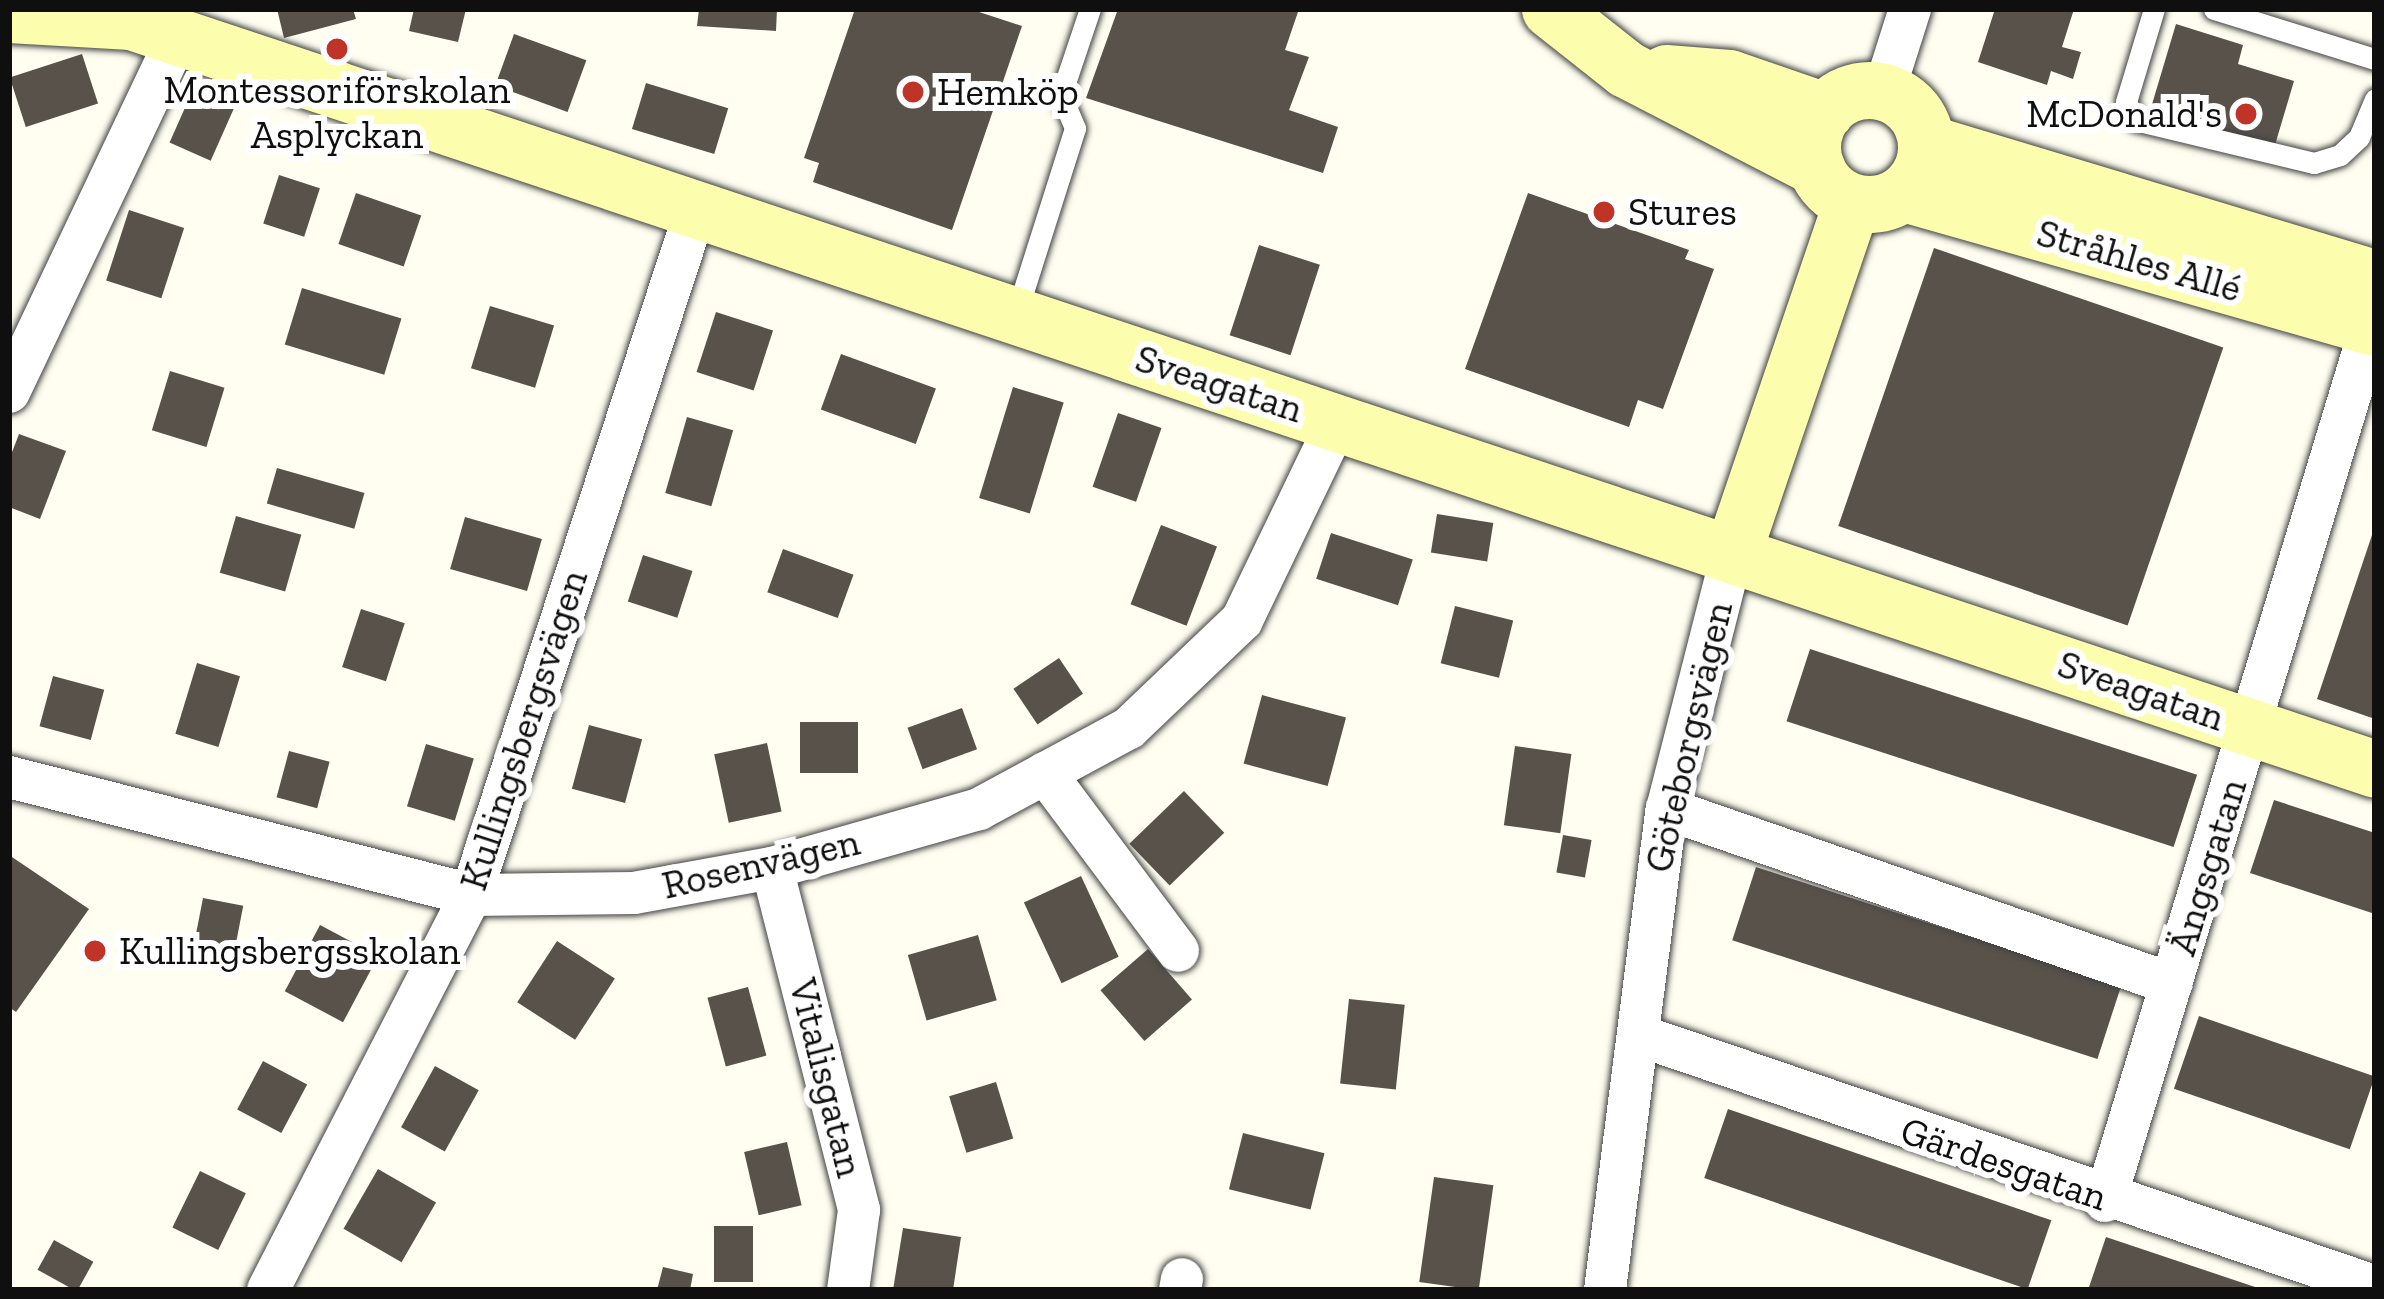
<!DOCTYPE html>
<html>
<head>
<meta charset="utf-8">
<style>
  body { margin:0 }
  #map { position:relative; width:2384px; height:1299px; overflow:hidden; background:#fffef1; font-family:"Zilla Slab",serif }
  div>[style] { position:absolute }
  .building>* { inset:0; background:#58524b; transform-origin:0 0 }
  .roads { filter:drop-shadow(0 0 3px #424242) drop-shadow(0 0 3px #424242) }
  .lane>* { height:21px; margin:-10.5px; padding:0 10.5px; transform-origin:10.5px; border-radius:10.5px; background:#fff }
  .street>* { height:42px; margin:-21px; padding:0 21px; transform-origin:21px; border-radius:21px; background:#fff }
  .secondary>* { height:57px; margin:-28.5px; padding:0 28.5px; transform-origin:28.5px; border-radius:28.5px; background:#fdfead }
  .secondary>.ring { margin:-28.5px; padding:0; box-sizing:content-box; background:none; border:57px solid #fdfead; border-radius:50% }
  .dots>* { width:33px; height:33px; translate:-50% -50%; box-sizing:border-box; border:6px solid #fff; border-radius:50% }
  span { translate:-50% -50%; white-space:nowrap; text-align:center; line-height:1.15; -webkit-text-stroke:12px #fff; paint-order:stroke }
  .poi-label { font-size:39px; color:#0f0f0f }
  .left { translate:0 -50%; text-align:left }
  .right { translate:-100% -50%; text-align:right }
  .street-label { font-size:39px; color:#0f0f0f }
  .frame { position:absolute; inset:0; border:12px solid #0f0f0f; pointer-events:none }
</style>
</head>
<body>
<div id="map">
  <div class="building">
    <div style="clip-path:polygon(277px 9px,353px 9px,356px 19px,284px 38px)"></div>
    <div style="clip-path:polygon(414px 9px,466px 9px,458px 42px,409px 31px)"></div>
    <div style="clip-path:polygon(699px 9px,777px 9px,776px 31px,697px 26px)"></div>
    <div style="clip-path:polygon(855px 9px,970px 9px,1022px 26px,952px 230px,813px 182px,819px 163px,804px 158px)"></div>
    <div style="clip-path:polygon(1118px 9px,1299px 9px,1285px 50px,1309px 57px,1289px 110px,1338px 127px,1323px 173px,1086px 98px)"></div>
    <div style="clip-path:polygon(1995px 9px,2074px 9px,2062px 47px,2081px 52px,2073px 79px,2051px 71px,2047px 85px,1978px 62px)"></div>
    <div style="clip-path:polygon(2176px 24px,2243px 45px,2238px 64px,2294px 81px,2272px 155px,2147px 121px)"></div>
    <div style="left:514px;top:34px;width:77px;height:55px;rotate:20deg"></div>
    <div style="left:82px;top:54px;width:52px;height:76px;rotate:72deg"></div>
    <div style="left:196px;top:83px;width:45px;height:65px;rotate:24deg"></div>
    <div style="left:646px;top:83px;width:86px;height:48px;rotate:17deg"></div>
    <div style="left:279px;top:175px;width:43px;height:51px;rotate:18deg"></div>
    <div style="left:356px;top:193px;width:69px;height:54px;rotate:19deg"></div>
    <div style="clip-path:polygon(1528px 193px,1689px 250px,1685px 259px,1714px 269px,1663px 409px,1638px 400px,1629px 427px,1465px 369px)"></div>
    <div style="left:129px;top:210px;width:58px;height:74px;rotate:18deg"></div>
    <div style="left:1259px;top:245px;width:64px;height:95px;rotate:18deg"></div>
    <div style="left:1934px;top:248px;width:306px;height:294px;rotate:19deg"></div>
    <div style="left:302px;top:288px;width:104px;height:59px;rotate:17deg"></div>
    <div style="left:490px;top:306px;width:67px;height:65px;rotate:17deg"></div>
    <div style="left:716px;top:312px;width:60px;height:63px;rotate:18deg"></div>
    <div style="left:841px;top:354px;width:101px;height:59px;rotate:20deg"></div>
    <div style="left:170px;top:371px;width:57px;height:62px;rotate:17deg"></div>
    <div style="left:1013px;top:387px;width:53px;height:116px;rotate:17deg"></div>
    <div style="left:1118px;top:413px;width:46px;height:78px;rotate:19deg"></div>
    <div style="left:687px;top:417px;width:48px;height:79px;rotate:16deg"></div>
    <div style="clip-path:polygon(19px 434px,66px 451px,40px 519px,9px 507px,9px 460px)"></div>
    <div style="left:277px;top:468px;width:91px;height:37px;rotate:16deg"></div>
    <div style="left:1437px;top:514px;width:57px;height:39px;rotate:9deg"></div>
    <div style="left:236px;top:516px;width:68px;height:59px;rotate:16deg"></div>
    <div style="left:465px;top:517px;width:80px;height:54px;rotate:16deg"></div>
    <div style="left:1161px;top:525px;width:60px;height:85px;rotate:21deg"></div>
    <div style="clip-path:polygon(2374px 529px,2375px 529px,2375px 719px,2317px 699px)"></div>
    <div style="left:1331px;top:533px;width:86px;height:48px;rotate:18deg"></div>
    <div style="left:783px;top:549px;width:75px;height:46px;rotate:20deg"></div>
    <div style="left:643px;top:555px;width:52px;height:49px;rotate:18deg"></div>
    <div style="left:1455px;top:606px;width:60px;height:59px;rotate:14deg"></div>
    <div style="left:361px;top:609px;width:46px;height:61px;rotate:18deg"></div>
    <div style="left:1810px;top:649px;width:407px;height:76px;rotate:18deg"></div>
    <div style="left:1059px;top:658px;width:43px;height:55px;rotate:56deg"></div>
    <div style="left:197px;top:663px;width:45px;height:74px;rotate:17deg"></div>
    <div style="left:53px;top:676px;width:53px;height:52px;rotate:15deg"></div>
    <div style="left:1262px;top:695px;width:87px;height:71px;rotate:15deg"></div>
    <div style="left:962px;top:708px;width:44px;height:58px;rotate:70deg"></div>
    <div style="left:800px;top:722px;width:58px;height:51px"></div>
    <div style="left:589px;top:725px;width:55px;height:66px;rotate:15deg"></div>
    <div style="left:767px;top:743px;width:70px;height:54px;rotate:78deg"></div>
    <div style="left:426px;top:744px;width:50px;height:65px;rotate:17deg"></div>
    <div style="left:1515px;top:746px;width:57px;height:80px;rotate:8deg"></div>
    <div style="left:289px;top:751px;width:42px;height:48px;rotate:15deg"></div>
    <div style="left:1184px;top:791px;width:58px;height:76px;rotate:46deg"></div>
    <div style="clip-path:polygon(2274px 800px,2375px 833px,2375px 914px,2250px 873px)"></div>
    <div style="left:1563px;top:835px;width:29px;height:38px;rotate:10deg"></div>
    <div style="clip-path:polygon(9px 855px,89px 909px,16px 1012px,9px 1007px)"></div>
    <div style="left:1756px;top:867px;width:384px;height:77px;rotate:18deg"></div>
    <div style="left:1081px;top:876px;width:89px;height:63px;rotate:65deg"></div>
    <div style="left:203px;top:898px;width:41px;height:52px;rotate:11deg"></div>
    <div style="left:320px;top:925px;width:66px;height:75px;rotate:28deg"></div>
    <div style="left:978px;top:935px;width:68px;height:73px;rotate:74deg"></div>
    <div style="left:557px;top:941px;width:69px;height:73px;rotate:33deg"></div>
    <div style="left:1148px;top:949px;width:67px;height:63px;rotate:49deg"></div>
    <div style="left:748px;top:987px;width:71px;height:42px;rotate:75deg"></div>
    <div style="left:1349px;top:999px;width:56px;height:85px;rotate:6deg"></div>
    <div style="left:2199px;top:1016px;width:186px;height:77px;rotate:19deg"></div>
    <div style="left:263px;top:1061px;width:50px;height:55px;rotate:28deg"></div>
    <div style="left:435px;top:1066px;width:50px;height:70px;rotate:29deg"></div>
    <div style="left:996px;top:1082px;width:59px;height:49px;rotate:73deg"></div>
    <div style="left:1728px;top:1109px;width:342px;height:73px;rotate:19deg"></div>
    <div style="left:1243px;top:1133px;width:84px;height:58px;rotate:14deg"></div>
    <div style="left:787px;top:1142px;width:65px;height:44px;rotate:77deg"></div>
    <div style="left:378px;top:1169px;width:67px;height:69px;rotate:30deg"></div>
    <div style="left:200px;top:1171px;width:51px;height:63px;rotate:26deg"></div>
    <div style="left:1434px;top:1177px;width:60px;height:106px;rotate:8deg"></div>
    <div style="left:714px;top:1226px;width:39px;height:56px"></div>
    <div style="clip-path:polygon(903px 1228px,961px 1237px,953px 1290px,893px 1290px)"></div>
    <div style="clip-path:polygon(2106px 1237px,2261px 1289px,2261px 1290px,2088px 1290px)"></div>
    <div style="left:54px;top:1240px;width:45px;height:34px;rotate:29deg"></div>
    <div style="clip-path:polygon(663px 1267px,693px 1274px,690px 1290px,657px 1290px)"></div>
  </div>
  <div class="roads">
    <div class="lane">
      <div style="left:2154px;top:9px;width:97px;rotate:106.8deg"></div>
      <div style="left:2126px;top:102px;width:20px;rotate:63deg"></div>
      <div style="left:2135px;top:120px;width:184px;rotate:13.5deg"></div>
      <div style="left:2314px;top:163px;width:27px;rotate:-17deg"></div>
      <div style="left:2340px;top:155px;width:26px;rotate:-43deg"></div>
      <div style="left:2359px;top:137px;width:41px;rotate:-67.2deg"></div>
      <div style="left:2214px;top:9px;width:169px;rotate:17.3deg"></div>
      <div style="left:1017px;top:311px;width:192px;rotate:-72.4deg"></div>
      <div style="left:1075px;top:128px;width:36px;rotate:-113deg"></div>
      <div style="left:1061px;top:95px;width:91px;rotate:-71.4deg"></div>
    </div>
    <div class="street">
      <div style="left:1884px;top:91px;width:86px;rotate:-72.4deg"></div>
      <div style="left:9px;top:392px;width:394px;rotate:-64.6deg"></div>
      <div style="left:1045px;top:773px;width:222px;rotate:53.2deg"></div>
      <div style="left:9px;top:777px;width:477px;rotate:14.3deg"></div>
      <div style="left:471px;top:895px;width:163px;rotate:-0.7deg"></div>
      <div style="left:634px;top:893px;width:140px;rotate:-10.3deg"></div>
      <div style="left:772px;top:868px;width:215px;rotate:-15.9deg"></div>
      <div style="left:979px;top:809px;width:170px;rotate:-28.4deg"></div>
      <div style="left:1129px;top:728px;width:156px;rotate:-43.7deg"></div>
      <div style="left:1242px;top:620px;width:219px;rotate:-64.3deg"></div>
      <div style="left:1667px;top:809px;width:534px;rotate:19.11deg"></div>
      <div style="left:772px;top:868px;width:353px;rotate:75.7deg"></div>
      <div style="left:859px;top:1210px;width:81px;rotate:97.8deg"></div>
      <div style="left:1638px;top:1035px;width:778px;rotate:18.83deg"></div>
      <div style="left:2105px;top:1201px;width:915px;rotate:-73.09deg"></div>
      <div style="left:268px;top:1290px;width:444px;rotate:-62.8deg"></div>
      <div style="left:471px;top:895px;width:719px;rotate:-71.84deg"></div>
      <div style="left:1180px;top:1290px;width:11px;rotate:-80deg"></div>
      <div style="left:1605px;top:1290px;width:485px;rotate:-82.7deg"></div>
      <div style="left:1667px;top:809px;width:263px;rotate:-75.7deg"></div>
    </div>
    <div class="secondary">
      <div style="left:1550px;top:9px;width:97px;rotate:38.3deg"></div>
      <div style="left:1626px;top:69px;width:214px;rotate:27.3deg"></div>
      <div style="left:9px;top:14px;width:122px;rotate:3.3deg"></div>
      <div style="left:131px;top:21px;width:2365px;rotate:18.43deg"></div>
      <div style="left:1666px;top:73px;width:63px;rotate:4.5deg"></div>
      <div style="left:1729px;top:78px;width:102px;rotate:19deg"></div>
      <div class="ring" style="left:1812px;top:90px;width:57px;height:57px"></div>
      <div style="left:1927px;top:143px;width:468px;rotate:16.8deg"></div>
      <div style="left:1904px;top:193px;width:490px;rotate:15.9deg"></div>
      <div style="left:1732px;top:554px;width:372px;rotate:-71.2deg"></div>
    </div>
  </div>
  <div class="dots">
    <div style="left:337px;top:49px;background:#c03427"></div>
    <div style="left:913px;top:92px;background:#c03427"></div>
    <div style="left:2246px;top:114px;background:#c03427"></div>
    <div style="left:1604px;top:212px;background:#c03427"></div>
    <div style="left:95px;top:951px;background:#c03427"></div>
  </div>
  <div class="poi-label">
    <span style="left:337px;top:113px">Montessoriförskolan<br>Asplyckan</span>
    <span class="left" style="left:937px;top:92px">Hemköp</span>
    <span class="right" style="left:2222px;top:114px">McDonald's</span>
    <span class="left" style="left:1628px;top:212px">Stures</span>
    <span class="left" style="left:119px;top:951px">Kullingsbergsskolan</span>
  </div>
  <div class="street-label">
    <span style="left:2139px;top:261px;rotate:16deg">Stråhles Allé</span>
    <span style="left:1219px;top:384px;rotate:18deg">Sveagatan</span>
    <span style="left:2141px;top:691px;rotate:19deg">Sveagatan</span>
    <span style="left:524px;top:730px;rotate:-72deg">Kullingsbergsvägen</span>
    <span style="left:1689px;top:737px;rotate:-77deg">Göteborgsvägen</span>
    <span style="left:761px;top:864px;rotate:-13deg">Rosenvägen</span>
    <span style="left:2208px;top:867px;rotate:-73deg">Ängsgatan</span>
    <span style="left:826px;top:1078px;rotate:76deg">Vitalisgatan</span>
    <span style="left:2004px;top:1164px;rotate:19deg">Gärdesgatan</span>
  </div>
  <div class="frame"></div>
</div>
</body>
</html>
